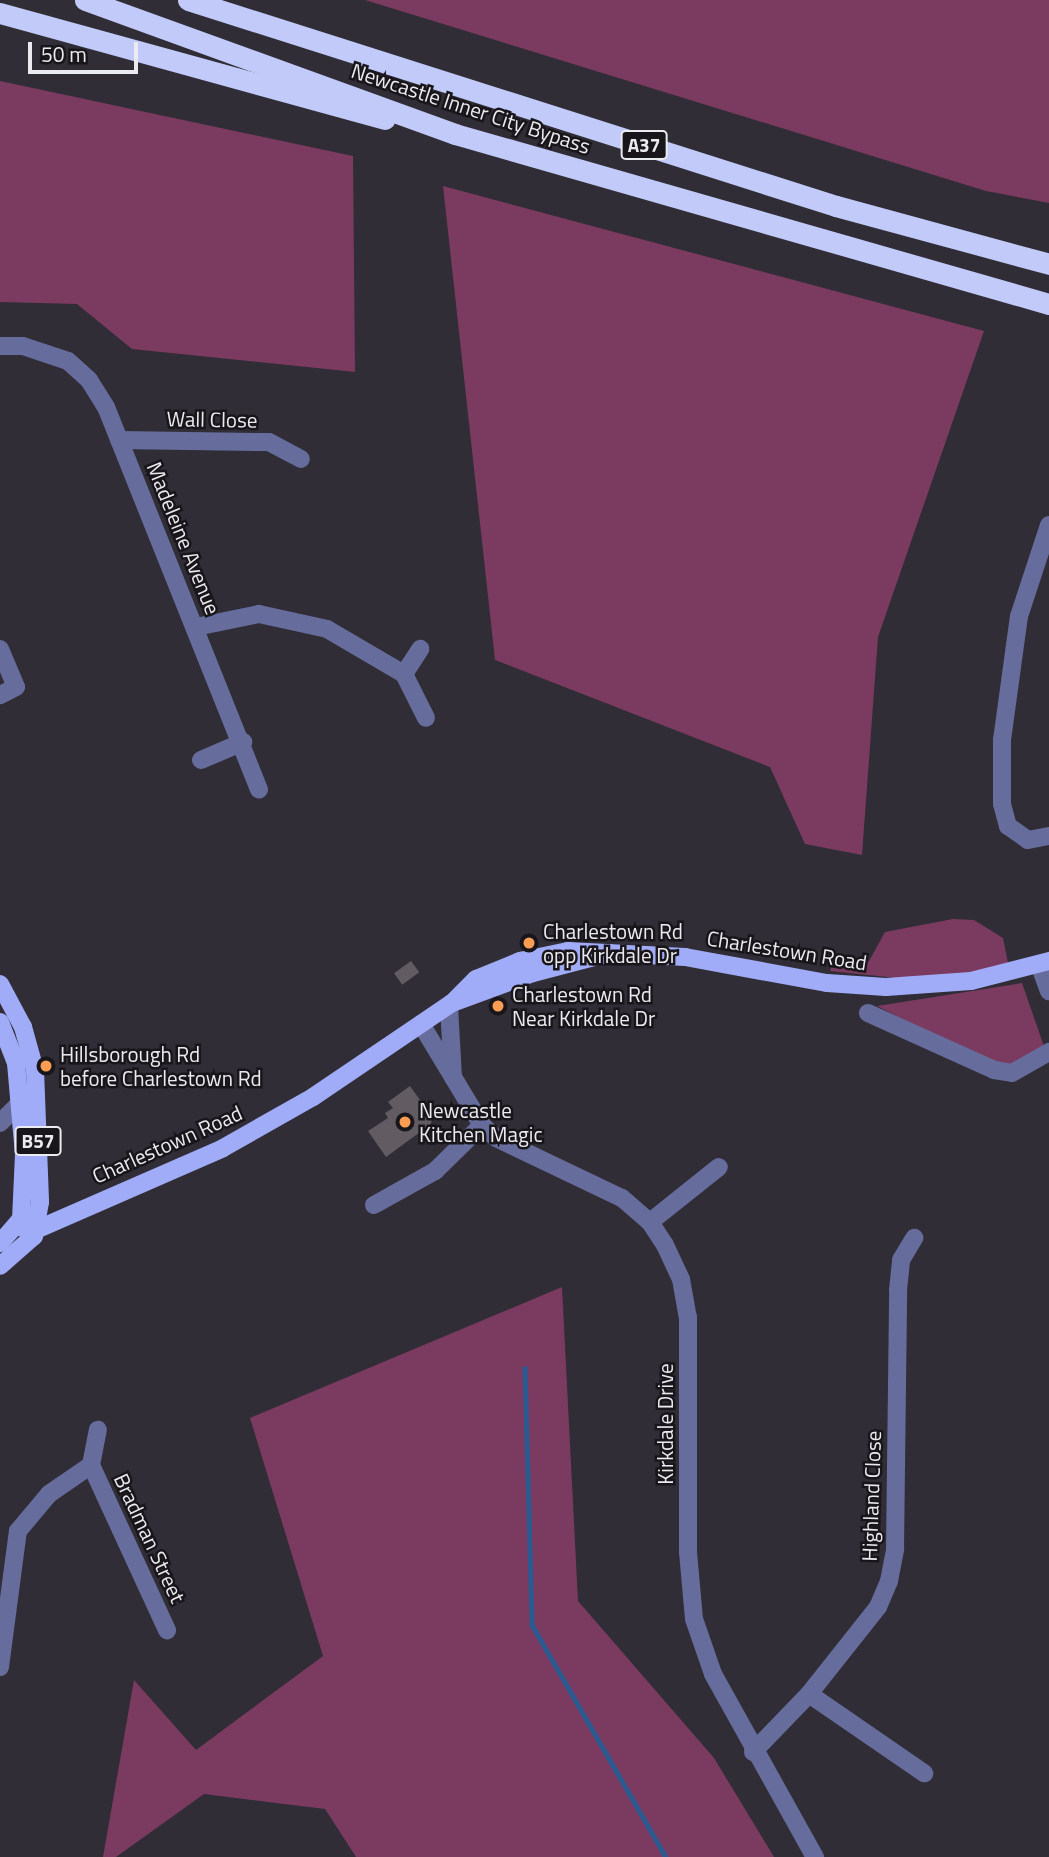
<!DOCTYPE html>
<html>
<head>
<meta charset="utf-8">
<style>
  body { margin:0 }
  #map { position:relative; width:1049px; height:1857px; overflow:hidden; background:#302d36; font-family:"Titillium Web",sans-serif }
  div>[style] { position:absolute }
  .forest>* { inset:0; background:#7b3a5f }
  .stream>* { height:4.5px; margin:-2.25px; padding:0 2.25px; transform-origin:2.25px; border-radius:2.25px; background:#2b5a90 }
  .building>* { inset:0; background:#625b62; transform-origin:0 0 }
  .minor>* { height:18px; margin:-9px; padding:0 9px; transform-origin:9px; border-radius:9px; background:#666d9c }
  .major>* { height:18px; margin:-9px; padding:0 9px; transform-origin:9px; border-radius:9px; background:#a1acf9 }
  .highway>* { height:21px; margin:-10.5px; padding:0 10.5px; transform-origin:10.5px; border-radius:10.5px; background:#c1caf8 }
  .dots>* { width:19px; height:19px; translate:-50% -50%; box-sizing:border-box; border:4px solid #18161a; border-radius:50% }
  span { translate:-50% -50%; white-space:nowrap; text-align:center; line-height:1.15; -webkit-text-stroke:5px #18161a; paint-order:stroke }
  .shield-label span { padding:2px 5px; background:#18161a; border:2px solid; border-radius:5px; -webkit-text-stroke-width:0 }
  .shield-label { font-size:19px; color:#ebeaef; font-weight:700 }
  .street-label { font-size:21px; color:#ebeaef }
  .poi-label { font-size:21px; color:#ebeaef }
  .left { translate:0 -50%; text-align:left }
  .scale { position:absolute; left:28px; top:42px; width:110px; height:32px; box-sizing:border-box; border:4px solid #ebeaef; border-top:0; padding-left:9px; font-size:21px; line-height:24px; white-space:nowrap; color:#ebeaef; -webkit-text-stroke:5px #18161a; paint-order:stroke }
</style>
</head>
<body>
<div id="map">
  <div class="forest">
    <div style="clip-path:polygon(365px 0,1049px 0,1049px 203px,986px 191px)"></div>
    <div style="clip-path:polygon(0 81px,353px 156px,355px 372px,132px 349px,77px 304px,0 302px)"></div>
    <div style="clip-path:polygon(443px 186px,984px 331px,878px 637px,862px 855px,805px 844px,770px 767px,495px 660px)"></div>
    <div style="clip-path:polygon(953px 919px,974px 920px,1003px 938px,1008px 963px,969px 976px,926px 981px,830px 971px,832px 964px,869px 961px,885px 932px)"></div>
    <div style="clip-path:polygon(1022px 983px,1046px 1052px,1005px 1072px,877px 1006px)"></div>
    <div style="clip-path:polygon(562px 1287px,578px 1601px,714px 1758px,774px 1857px,356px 1857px,325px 1809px,204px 1794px,116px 1857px,103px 1857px,134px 1680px,196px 1750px,323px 1656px,250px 1418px)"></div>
  </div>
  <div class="stream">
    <div style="left:525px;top:1368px;width:257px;rotate:88.4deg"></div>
    <div style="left:532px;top:1625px;width:268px;rotate:60deg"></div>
  </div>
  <div class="building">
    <div style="left:411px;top:961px;width:14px;height:21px;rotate:54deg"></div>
    <div style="clip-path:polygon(410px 1086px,432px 1117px,431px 1124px,386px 1157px,368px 1131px,388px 1118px,385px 1113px,393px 1108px,388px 1102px)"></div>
  </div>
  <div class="minor">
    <div style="left:0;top:346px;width:23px"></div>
    <div style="left:23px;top:346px;width:47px;rotate:18.4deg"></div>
    <div style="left:68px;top:361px;width:28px;rotate:42deg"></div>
    <div style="left:89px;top:380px;width:32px;rotate:58deg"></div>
    <div style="left:106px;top:407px;width:412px;rotate:68.2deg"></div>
    <div style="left:119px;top:440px;width:150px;rotate:0.8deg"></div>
    <div style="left:269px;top:442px;width:36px;rotate:28deg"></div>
    <div style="left:1049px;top:525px;width:96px;rotate:108.2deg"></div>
    <div style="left:1019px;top:616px;width:125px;rotate:97.8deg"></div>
    <div style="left:1002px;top:740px;width:64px;rotate:90deg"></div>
    <div style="left:1002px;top:804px;width:23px;rotate:75deg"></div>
    <div style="left:1008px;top:826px;width:24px;rotate:35deg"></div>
    <div style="left:1028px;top:840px;width:21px;rotate:-11deg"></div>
    <div style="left:196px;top:627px;width:64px;rotate:-11.7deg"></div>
    <div style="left:259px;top:614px;width:70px;rotate:12.4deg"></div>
    <div style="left:327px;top:629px;width:89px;rotate:30.3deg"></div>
    <div style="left:404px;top:674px;width:49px;rotate:63.4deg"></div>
    <div style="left:0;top:649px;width:41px;rotate:67.2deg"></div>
    <div style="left:16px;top:687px;width:18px;rotate:153deg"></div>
    <div style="left:404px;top:674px;width:30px;rotate:-57deg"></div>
    <div style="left:201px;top:760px;width:46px;rotate:-23.2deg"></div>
    <div style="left:1039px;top:964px;width:29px;rotate:70deg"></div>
    <div style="left:449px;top:1006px;width:71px;rotate:86.8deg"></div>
    <div style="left:868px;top:1013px;width:138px;rotate:24.3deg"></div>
    <div style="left:994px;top:1070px;width:18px;rotate:9deg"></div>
    <div style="left:1012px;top:1073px;width:43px;rotate:-29.6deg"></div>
    <div style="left:421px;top:1024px;width:118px;rotate:58.9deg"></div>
    <div style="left:482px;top:1125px;width:19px;rotate:43deg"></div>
    <div style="left:496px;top:1138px;width:140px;rotate:25.5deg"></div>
    <div style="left:622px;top:1198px;width:37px;rotate:41deg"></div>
    <div style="left:650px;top:1222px;width:27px;rotate:57deg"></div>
    <div style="left:665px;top:1245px;width:38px;rotate:65deg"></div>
    <div style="left:681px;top:1279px;width:39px;rotate:80deg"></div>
    <div style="left:688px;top:1317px;width:235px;rotate:90deg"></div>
    <div style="left:688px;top:1552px;width:67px;rotate:84.9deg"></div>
    <div style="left:694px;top:1619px;width:58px;rotate:70.9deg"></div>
    <div style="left:713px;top:1674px;width:210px;rotate:60.9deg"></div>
    <div style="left:0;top:1123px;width:31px;rotate:-45deg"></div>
    <div style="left:374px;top:1205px;width:70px;rotate:-29.1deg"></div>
    <div style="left:435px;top:1171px;width:66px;rotate:-44.4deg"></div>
    <div style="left:650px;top:1222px;width:88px;rotate:-38.6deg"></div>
    <div style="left:91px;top:1465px;width:36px;rotate:-79deg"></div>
    <div style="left:0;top:1667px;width:137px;rotate:-82.5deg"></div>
    <div style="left:18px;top:1531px;width:48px;rotate:-50deg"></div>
    <div style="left:49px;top:1494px;width:51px;rotate:-34.6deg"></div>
    <div style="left:91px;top:1465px;width:182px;rotate:65.3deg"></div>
    <div style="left:809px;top:1694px;width:140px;rotate:34.5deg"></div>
    <div style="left:753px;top:1752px;width:81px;rotate:-46deg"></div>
    <div style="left:809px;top:1694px;width:111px;rotate:-51.6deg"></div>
    <div style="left:878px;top:1607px;width:28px;rotate:-67deg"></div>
    <div style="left:889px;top:1581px;width:33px;rotate:-79deg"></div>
    <div style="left:895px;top:1549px;width:259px;rotate:-89.3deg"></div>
    <div style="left:898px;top:1290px;width:30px;rotate:-84deg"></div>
    <div style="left:901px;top:1260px;width:26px;rotate:-59deg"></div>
  </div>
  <div class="major">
    <div style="left:0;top:984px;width:49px;rotate:61.9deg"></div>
    <div style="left:23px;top:1027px;width:45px;rotate:74.4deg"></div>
    <div style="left:35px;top:1070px;width:132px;rotate:87.8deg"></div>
    <div style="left:40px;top:1202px;width:35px;rotate:100deg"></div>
    <div style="left:34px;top:1236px;width:45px;rotate:138.6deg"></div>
    <div style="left:452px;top:1003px;width:34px;rotate:-45deg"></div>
    <div style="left:476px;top:979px;width:48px;rotate:-22.2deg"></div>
    <div style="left:520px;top:961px;width:49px;rotate:-11.8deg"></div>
    <div style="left:568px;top:951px;width:117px;rotate:2.9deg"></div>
    <div style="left:685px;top:957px;width:144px;rotate:10.4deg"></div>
    <div style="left:827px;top:983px;width:59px;rotate:3.9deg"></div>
    <div style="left:886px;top:987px;width:85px;rotate:-4deg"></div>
    <div style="left:971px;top:981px;width:81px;rotate:-14.4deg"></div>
    <div style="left:0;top:1022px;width:44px;rotate:68.7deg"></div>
    <div style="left:16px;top:1063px;width:91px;rotate:85deg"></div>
    <div style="left:24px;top:1154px;width:65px;rotate:92.6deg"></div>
    <div style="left:21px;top:1219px;width:32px;rotate:131deg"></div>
    <div style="left:18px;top:1227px;width:20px;rotate:6deg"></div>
    <div style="left:38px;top:1229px;width:202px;rotate:-23.6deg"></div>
    <div style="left:223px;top:1148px;width:103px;rotate:-29.5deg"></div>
    <div style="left:313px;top:1097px;width:168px;rotate:-34.1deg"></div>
    <div style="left:452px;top:1003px;width:86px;rotate:-20.3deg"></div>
    <div style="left:533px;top:973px;width:79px;rotate:-14.7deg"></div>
  </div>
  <div class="highway">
    <div style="left:85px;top:0;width:394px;rotate:19.9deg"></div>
    <div style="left:455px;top:134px;width:618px;rotate:15.97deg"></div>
    <div style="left:188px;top:0;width:680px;rotate:17.64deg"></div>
    <div style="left:836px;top:206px;width:221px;rotate:15.2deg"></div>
    <div style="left:0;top:13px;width:399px;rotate:15.4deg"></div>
  </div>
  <div class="dots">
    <div style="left:529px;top:943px;background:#fc9d53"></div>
    <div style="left:498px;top:1006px;background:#fc9d53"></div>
    <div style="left:46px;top:1066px;background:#fc9d53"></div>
    <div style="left:405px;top:1122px;background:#fc9d53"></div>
  </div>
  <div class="shield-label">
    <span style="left:644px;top:145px">A37</span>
    <span style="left:38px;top:1141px">B57</span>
  </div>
  <div class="street-label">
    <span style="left:471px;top:108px;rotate:18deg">Newcastle Inner City Bypass</span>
    <span style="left:212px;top:419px;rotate:1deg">Wall Close</span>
    <span style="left:184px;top:538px;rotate:68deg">Madeleine Avenue</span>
    <span style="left:787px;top:950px;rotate:9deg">Charlestown Road</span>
    <span style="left:167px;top:1144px;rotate:-24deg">Charlestown Road</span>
    <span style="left:665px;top:1424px;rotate:-90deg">Kirkdale Drive</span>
    <span style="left:871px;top:1496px;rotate:-88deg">Highland Close</span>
    <span style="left:150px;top:1538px;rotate:65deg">Bradman Street</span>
  </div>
  <div class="poi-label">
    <span class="left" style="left:543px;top:943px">Charlestown Rd<br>opp Kirkdale Dr</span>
    <span class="left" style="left:512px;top:1006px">Charlestown Rd<br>Near Kirkdale Dr</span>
    <span class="left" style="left:60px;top:1066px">Hillsborough Rd<br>before Charlestown Rd</span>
    <span class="left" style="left:419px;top:1122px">Newcastle<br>Kitchen Magic</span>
  </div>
  <div class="scale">50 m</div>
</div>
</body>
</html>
